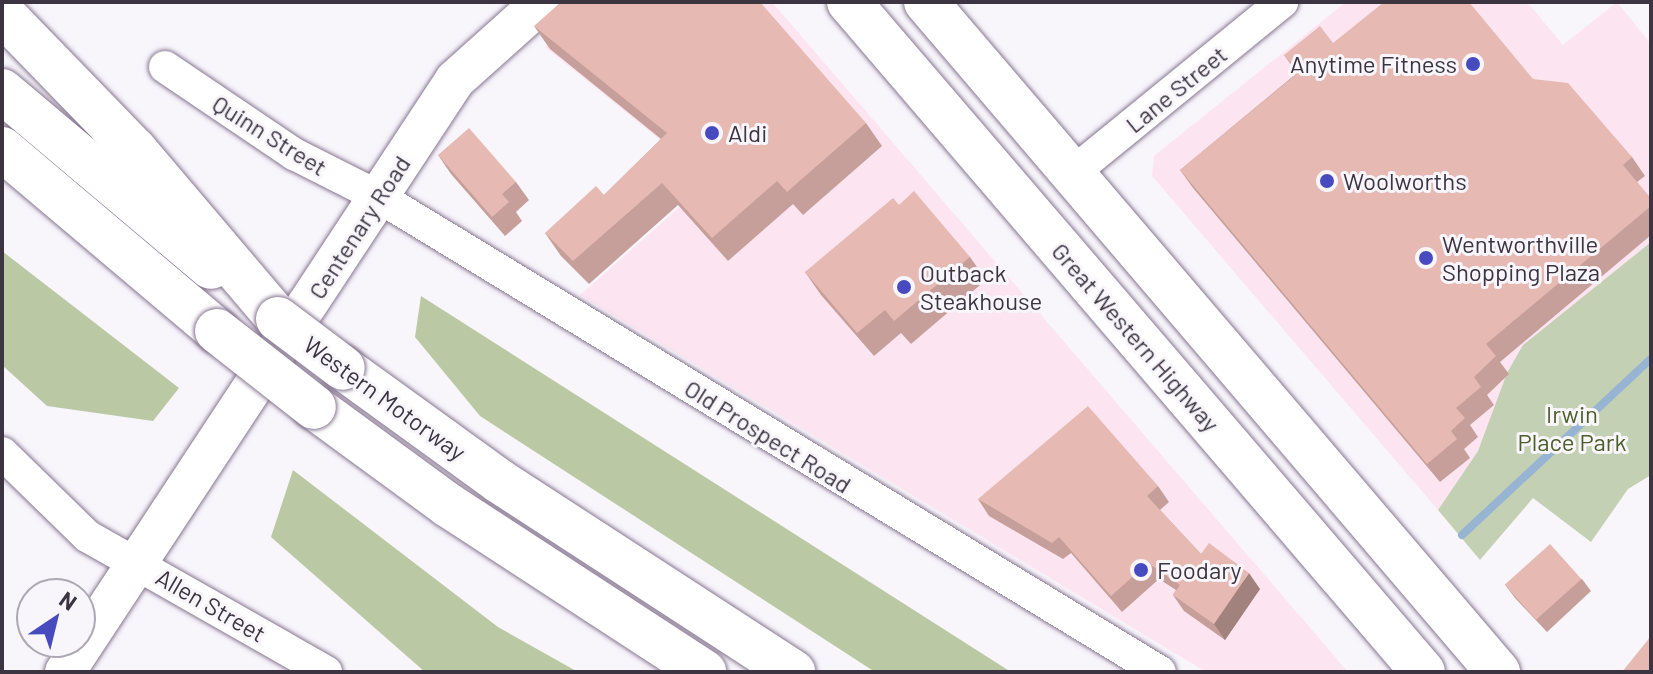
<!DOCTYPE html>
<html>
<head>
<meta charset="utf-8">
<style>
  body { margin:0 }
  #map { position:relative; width:1653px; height:674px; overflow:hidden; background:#f8f5fb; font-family:Barlow,sans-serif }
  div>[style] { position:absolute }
  .commercial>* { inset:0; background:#fce5f1 }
  .green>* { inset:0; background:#c4d0b4 }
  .forest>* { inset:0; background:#bac9a4 }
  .stream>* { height:8px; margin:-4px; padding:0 4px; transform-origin:4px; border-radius:4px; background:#97b4d2 }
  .roads { filter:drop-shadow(0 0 2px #877691) drop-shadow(0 0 2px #877691) }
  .minor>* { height:32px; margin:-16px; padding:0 16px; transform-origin:16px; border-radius:16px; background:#fff }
  .major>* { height:40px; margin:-20px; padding:0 20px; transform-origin:20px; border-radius:20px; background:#fff }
  .highway>* { height:44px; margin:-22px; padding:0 22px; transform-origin:22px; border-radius:22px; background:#fff }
  .bridges { filter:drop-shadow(0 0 2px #877691) drop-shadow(0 0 2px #877691) }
  .highway-bridge>* { height:44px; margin:-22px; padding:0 22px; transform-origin:22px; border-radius:22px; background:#fff }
  .wall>* { inset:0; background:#c69f9a }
  .shaded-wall>* { inset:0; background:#a1827d }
  .building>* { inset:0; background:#e6b9b3; transform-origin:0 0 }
  .dots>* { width:22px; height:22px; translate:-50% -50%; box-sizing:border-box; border:4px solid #f8f5fb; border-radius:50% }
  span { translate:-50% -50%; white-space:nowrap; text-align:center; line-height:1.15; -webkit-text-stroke:6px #f8f5fb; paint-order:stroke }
  .poi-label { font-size:24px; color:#3c3541 }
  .right { translate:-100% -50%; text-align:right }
  .left { translate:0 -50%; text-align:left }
  .street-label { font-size:24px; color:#3c3541 }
  .park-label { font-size:24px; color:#4c5f28 }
  .frame { position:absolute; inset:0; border:4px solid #3c3541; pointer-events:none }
  .north { position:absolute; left:16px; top:578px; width:80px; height:80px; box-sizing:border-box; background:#f8f5fb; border:2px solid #ada8b1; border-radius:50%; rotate:35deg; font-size:22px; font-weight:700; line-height:32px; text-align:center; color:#3c3541 }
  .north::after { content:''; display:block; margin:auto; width:28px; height:36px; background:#484abf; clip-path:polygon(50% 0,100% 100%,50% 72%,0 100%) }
</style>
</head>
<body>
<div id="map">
  <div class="commercial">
    <div style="clip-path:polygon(597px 2px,772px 2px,1348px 672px,1206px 672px,580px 295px,710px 180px,545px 47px)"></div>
    <div style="clip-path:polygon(1346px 2px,1527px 2px,1563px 45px,1617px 2px,1651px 44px,1651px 242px,1523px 345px,1478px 451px,1438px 510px,1152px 176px,1154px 156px)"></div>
  </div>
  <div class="green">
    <div style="clip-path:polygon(1651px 242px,1651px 475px,1628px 489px,1591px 542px,1533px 498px,1480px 560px,1438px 510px,1478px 451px,1507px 373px,1523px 345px)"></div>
  </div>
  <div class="forest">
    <div style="clip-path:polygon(2px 251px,179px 388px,153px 421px,47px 406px,2px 365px)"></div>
    <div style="clip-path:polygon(421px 296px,1011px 672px,875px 672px,480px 416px,415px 337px)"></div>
    <div style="clip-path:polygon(293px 470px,498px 627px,578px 672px,425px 672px,271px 537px)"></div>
  </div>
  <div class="stream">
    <div style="left:1462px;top:535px;width:258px;rotate:-43deg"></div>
  </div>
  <div class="roads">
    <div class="minor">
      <div style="left:165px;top:67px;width:156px;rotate:34deg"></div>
      <div style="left:294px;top:154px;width:95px;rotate:26.8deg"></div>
      <div style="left:379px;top:197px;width:914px;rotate:31.31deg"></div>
      <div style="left:1070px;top:175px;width:274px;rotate:-39.2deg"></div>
      <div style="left:2px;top:453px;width:119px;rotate:44.3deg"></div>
      <div style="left:87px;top:536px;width:275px;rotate:29.6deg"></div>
    </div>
    <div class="major">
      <div style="left:65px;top:672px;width:709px;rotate:-56.62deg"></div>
      <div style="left:455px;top:80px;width:117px;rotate:-41.9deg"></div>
    </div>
    <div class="highway">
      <div style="left:849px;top:2px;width:882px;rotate:49.41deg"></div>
      <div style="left:926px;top:2px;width:881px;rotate:49.51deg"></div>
      <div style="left:2px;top:13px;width:190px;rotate:45.9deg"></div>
      <div style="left:134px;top:149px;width:223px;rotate:49.7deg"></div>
      <div style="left:2px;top:91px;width:273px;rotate:40.1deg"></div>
      <div style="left:2px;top:149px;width:282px;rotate:40.2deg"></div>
      <div style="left:343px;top:368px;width:193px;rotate:35.9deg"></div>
      <div style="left:499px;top:481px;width:351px;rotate:33deg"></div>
      <div style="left:314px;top:407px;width:166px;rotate:36.2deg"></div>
      <div style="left:448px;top:505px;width:306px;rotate:33.1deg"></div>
    </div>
  </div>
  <div class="bridges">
    <div class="highway-bridge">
      <div style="left:278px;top:319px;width:81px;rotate:37deg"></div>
      <div style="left:217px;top:331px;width:123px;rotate:38.1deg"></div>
    </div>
  </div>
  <div class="wall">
    <div style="clip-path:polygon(534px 26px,866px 123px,882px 146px,803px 215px,793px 204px,728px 261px,678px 205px,589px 284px,561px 256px,545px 233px,604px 195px,661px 139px,550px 49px)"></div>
    <div style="clip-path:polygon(1333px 43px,1533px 79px,1632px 157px,1645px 176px,1637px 182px,1651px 199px,1651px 235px,1500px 362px,1509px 374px,1487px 395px,1494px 405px,1470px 425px,1478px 437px,1464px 449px,1470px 458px,1440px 482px,1193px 188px,1180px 170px,1297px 73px,1284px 55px)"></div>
    <div style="clip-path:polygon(438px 155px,516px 182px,529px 200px,516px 212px,522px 221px,505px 236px,451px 174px)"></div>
    <div style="clip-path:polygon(899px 205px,970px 257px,986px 280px,911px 344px,901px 333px,874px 356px,821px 295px,805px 272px)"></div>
    <div style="clip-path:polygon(1158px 486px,1169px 502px,1160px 510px,1201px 554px,1260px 589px,1225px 640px,1184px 611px,1173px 595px,1176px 590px,1159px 579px,1122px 612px,1071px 553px,1063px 559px,989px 516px,978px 499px)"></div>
    <div style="clip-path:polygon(1582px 579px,1591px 591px,1547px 632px,1515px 598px,1506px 586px)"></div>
  </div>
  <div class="shaded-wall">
    <div style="clip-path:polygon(1249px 573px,1260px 589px,1225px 640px,1214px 624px)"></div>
  </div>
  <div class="building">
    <div style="clip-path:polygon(561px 2px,760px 2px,866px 123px,787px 192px,777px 181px,712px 238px,662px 183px,573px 261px,545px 233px,596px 186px,604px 195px,667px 133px,534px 26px)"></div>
    <div style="clip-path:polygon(1384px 2px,1469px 2px,1533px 79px,1568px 83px,1632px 157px,1623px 165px,1651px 199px,1651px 206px,1486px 344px,1496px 356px,1474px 377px,1481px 387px,1456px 408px,1465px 418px,1451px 431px,1457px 439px,1427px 464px,1180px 170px,1299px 72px,1284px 55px,1320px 26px,1333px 43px)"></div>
    <div style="clip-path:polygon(469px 128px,516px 182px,502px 194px,509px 202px,492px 217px,438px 155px)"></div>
    <div style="clip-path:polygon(914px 191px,970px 257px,894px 321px,885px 310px,857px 333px,805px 272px,893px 198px,899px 205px)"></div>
    <div style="clip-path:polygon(1088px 406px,1158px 486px,1147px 496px,1201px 554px,1209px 543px,1249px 573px,1214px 624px,1173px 595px,1180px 585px,1148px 563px,1111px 596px,1059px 537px,1052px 543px,978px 499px)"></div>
    <div style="left:1550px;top:544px;width:47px;height:61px;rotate:48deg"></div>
    <div style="clip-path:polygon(1651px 636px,1651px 672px,1622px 672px)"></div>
  </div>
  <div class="dots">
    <div style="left:1473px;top:64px;background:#484abf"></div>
    <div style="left:712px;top:133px;background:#484abf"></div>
    <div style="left:1327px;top:181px;background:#484abf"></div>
    <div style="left:1426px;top:258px;background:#484abf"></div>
    <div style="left:904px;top:287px;background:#484abf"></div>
    <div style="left:1141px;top:570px;background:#484abf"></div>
  </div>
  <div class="poi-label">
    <span class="right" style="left:1457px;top:64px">Anytime Fitness</span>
    <span class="left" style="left:728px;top:133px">Aldi</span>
    <span class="left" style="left:1343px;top:181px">Woolworths</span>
    <span class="left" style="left:1442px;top:258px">Wentworthville<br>Shopping Plaza</span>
    <span class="left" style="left:920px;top:287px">Outback<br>Steakhouse</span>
    <span class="left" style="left:1157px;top:570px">Foodary</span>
  </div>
  <div class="street-label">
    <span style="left:1176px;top:89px;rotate:-39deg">Lane Street</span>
    <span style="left:270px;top:135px;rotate:32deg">Quinn Street</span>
    <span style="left:359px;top:227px;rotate:-57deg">Centenary Road</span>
    <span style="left:1136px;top:337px;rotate:49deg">Great Western Highway</span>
    <span style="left:385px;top:398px;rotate:36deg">Western Motorway</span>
    <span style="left:768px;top:436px;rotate:32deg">Old Prospect Road</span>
    <span style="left:211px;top:605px;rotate:30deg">Allen Street</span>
  </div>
  <div class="park-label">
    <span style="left:1572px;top:428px">Irwin<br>Place Park</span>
  </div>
  <div class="frame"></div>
  <div class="north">N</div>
</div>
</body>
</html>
